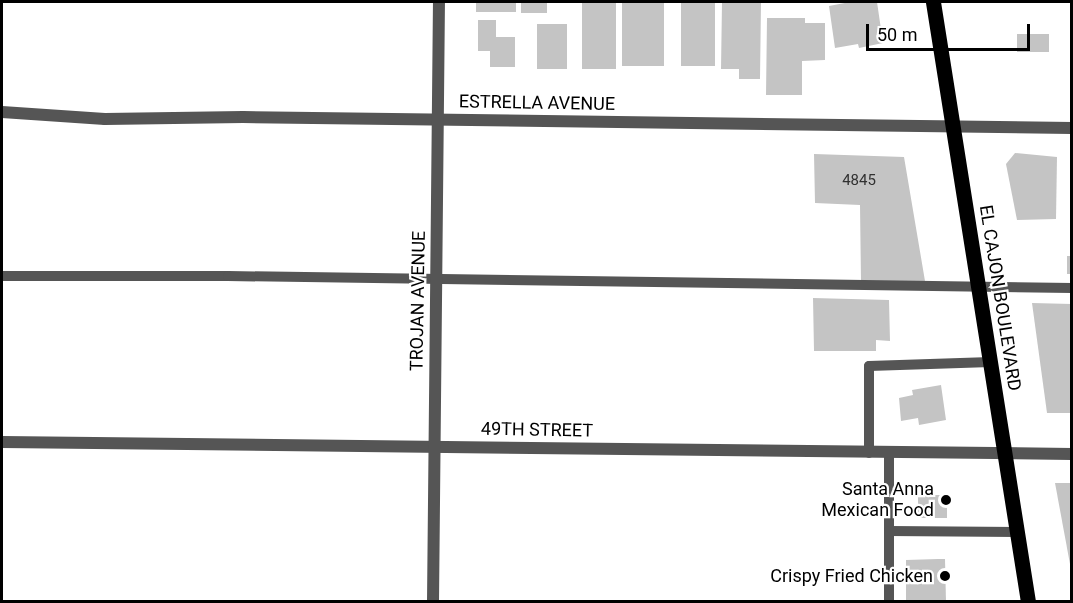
<!DOCTYPE html>
<html>
<head>
<meta charset="utf-8">
<style>
  body { margin:0 }
  #map { position:relative; width:1073px; height:603px; overflow:hidden; background:#fff; font-family:Roboto,sans-serif }
  div>[style] { position:absolute }
  .building>* { inset:0; background:#c4c4c4; transform-origin:0 0 }
  .lane>* { height:10px; margin:-5px; padding:0 5px; transform-origin:5px; border-radius:5px; background:#555 }
  .street>* { height:12px; margin:-6px; padding:0 6px; transform-origin:6px; border-radius:6px; background:#555 }
  .primary>* { height:15px; margin:-7.5px; padding:0 7.5px; transform-origin:7.5px; border-radius:7.5px; background:#000 }
  .dots>* { width:16px; height:16px; translate:-50% -50%; box-sizing:border-box; border:3px solid #fff; border-radius:50% }
  span { translate:-50% -50%; white-space:nowrap; text-align:center; line-height:1.15; -webkit-text-stroke:4.5px #fff; paint-order:stroke }
  .number-label { font-size:15px; color:#313131 }
  .number-label span { -webkit-text-stroke-width:0 }
  .street-label { font-size:18px; color:#000 }
  .poi-label { font-size:18px; color:#000 }
  .right { translate:-100% -50%; text-align:right }
  .frame { position:absolute; inset:0; border:3px solid #000; pointer-events:none }
  .scale { position:absolute; left:866px; top:24px; width:164px; height:27px; box-sizing:border-box; border:3px solid #000; border-top:0; padding-left:8px; font-size:18px; line-height:21px; white-space:nowrap; color:#000; -webkit-text-stroke:4px #fff; paint-order:stroke }
</style>
</head>
<body>
<div id="map">
  <div class="building">
    <div style="left:476px;top:2px;width:40px;height:10px"></div>
    <div style="left:521px;top:2px;width:26px;height:11px"></div>
    <div style="left:582px;top:2px;width:34px;height:67px"></div>
    <div style="left:622px;top:2px;width:42px;height:64px"></div>
    <div style="left:681px;top:2px;width:34px;height:64px"></div>
    <div style="clip-path:polygon(722px 2px,761px 2px,760px 79px,739px 79px,739px 69px,721px 69px)"></div>
    <div style="clip-path:polygon(850px 2px,877px 2px,883px 43px,859px 48px,858px 44px,835px 48px,829px 6px)"></div>
    <div style="clip-path:polygon(767px 18px,805px 18px,805px 23px,825px 23px,825px 60px,802px 61px,802px 95px,766px 95px)"></div>
    <div style="clip-path:polygon(478px 20px,496px 20px,496px 37px,515px 37px,515px 67px,490px 67px,490px 51px,478px 51px)"></div>
    <div style="left:537px;top:24px;width:30px;height:45px"></div>
    <div style="left:1049px;top:34px;width:18px;height:32px;rotate:90deg"></div>
    <div style="clip-path:polygon(1015px 153px,1057px 157px,1056px 219px,1017px 220px,1006px 164px)"></div>
    <div style="clip-path:polygon(814px 154px,904px 157px,925px 281px,861px 281px,860px 205px,815px 203px)"></div>
    <div style="left:1067px;top:256px;width:5px;height:18px"></div>
    <div style="clip-path:polygon(813px 298px,889px 300px,890px 341px,876px 340px,876px 351px,814px 351px)"></div>
    <div style="clip-path:polygon(1032px 303px,1072px 304px,1071px 413px,1047px 413px)"></div>
    <div style="clip-path:polygon(941px 385px,946px 420px,919px 425px,918px 418px,901px 421px,899px 398px,913px 395px,912px 390px)"></div>
    <div style="clip-path:polygon(1055px 483px,1072px 483px,1072px 564px,1070px 564px)"></div>
    <div style="left:918px;top:495px;width:29px;height:23px"></div>
    <div style="clip-path:polygon(938px 559px,945px 559px,946px 602px,906px 602px,906px 560px)"></div>
  </div>
  <div class="lane">
    <div style="left:2px;top:276px;width:226px"></div>
    <div style="left:228px;top:276px;width:844px;rotate:0.81deg"></div>
    <div style="left:869px;top:453px;width:87px;rotate:-90deg"></div>
    <div style="left:869px;top:366px;width:122px;rotate:-1.9deg"></div>
    <div style="left:889px;top:453px;width:149px;rotate:90deg"></div>
    <div style="left:889px;top:531px;width:128px;rotate:0.4deg"></div>
  </div>
  <div class="street">
    <div style="left:2px;top:112px;width:103px;rotate:3.9deg"></div>
    <div style="left:105px;top:119px;width:138px;rotate:-0.8deg"></div>
    <div style="left:243px;top:117px;width:829px;rotate:0.76deg"></div>
    <div style="left:2px;top:442px;width:1070px;rotate:0.64deg"></div>
    <div style="left:433px;top:602px;width:600px;rotate:-89.43deg"></div>
  </div>
  <div class="primary">
    <div style="left:933px;top:2px;width:607px;rotate:81deg"></div>
  </div>
  <div class="dots">
    <div style="left:946px;top:500px;background:#000"></div>
    <div style="left:945px;top:576px;background:#000"></div>
  </div>
  <div class="number-label">
    <span style="left:859px;top:181px">4845</span>
  </div>
  <div class="street-label">
    <span style="left:537px;top:103px;rotate:1deg">ESTRELLA AVENUE</span>
    <span style="left:1000px;top:298px;rotate:81deg">EL CAJON BOULEVARD</span>
    <span style="left:418px;top:301px;rotate:-89deg">TROJAN AVENUE</span>
    <span style="left:537px;top:430px;rotate:1deg">49TH STREET</span>
  </div>
  <div class="poi-label">
    <span class="right" style="left:934px;top:500px">Santa Anna<br>Mexican Food</span>
    <span class="right" style="left:933px;top:576px">Crispy Fried Chicken</span>
  </div>
  <div class="frame"></div>
  <div class="scale">50 m</div>
</div>
</body>
</html>
